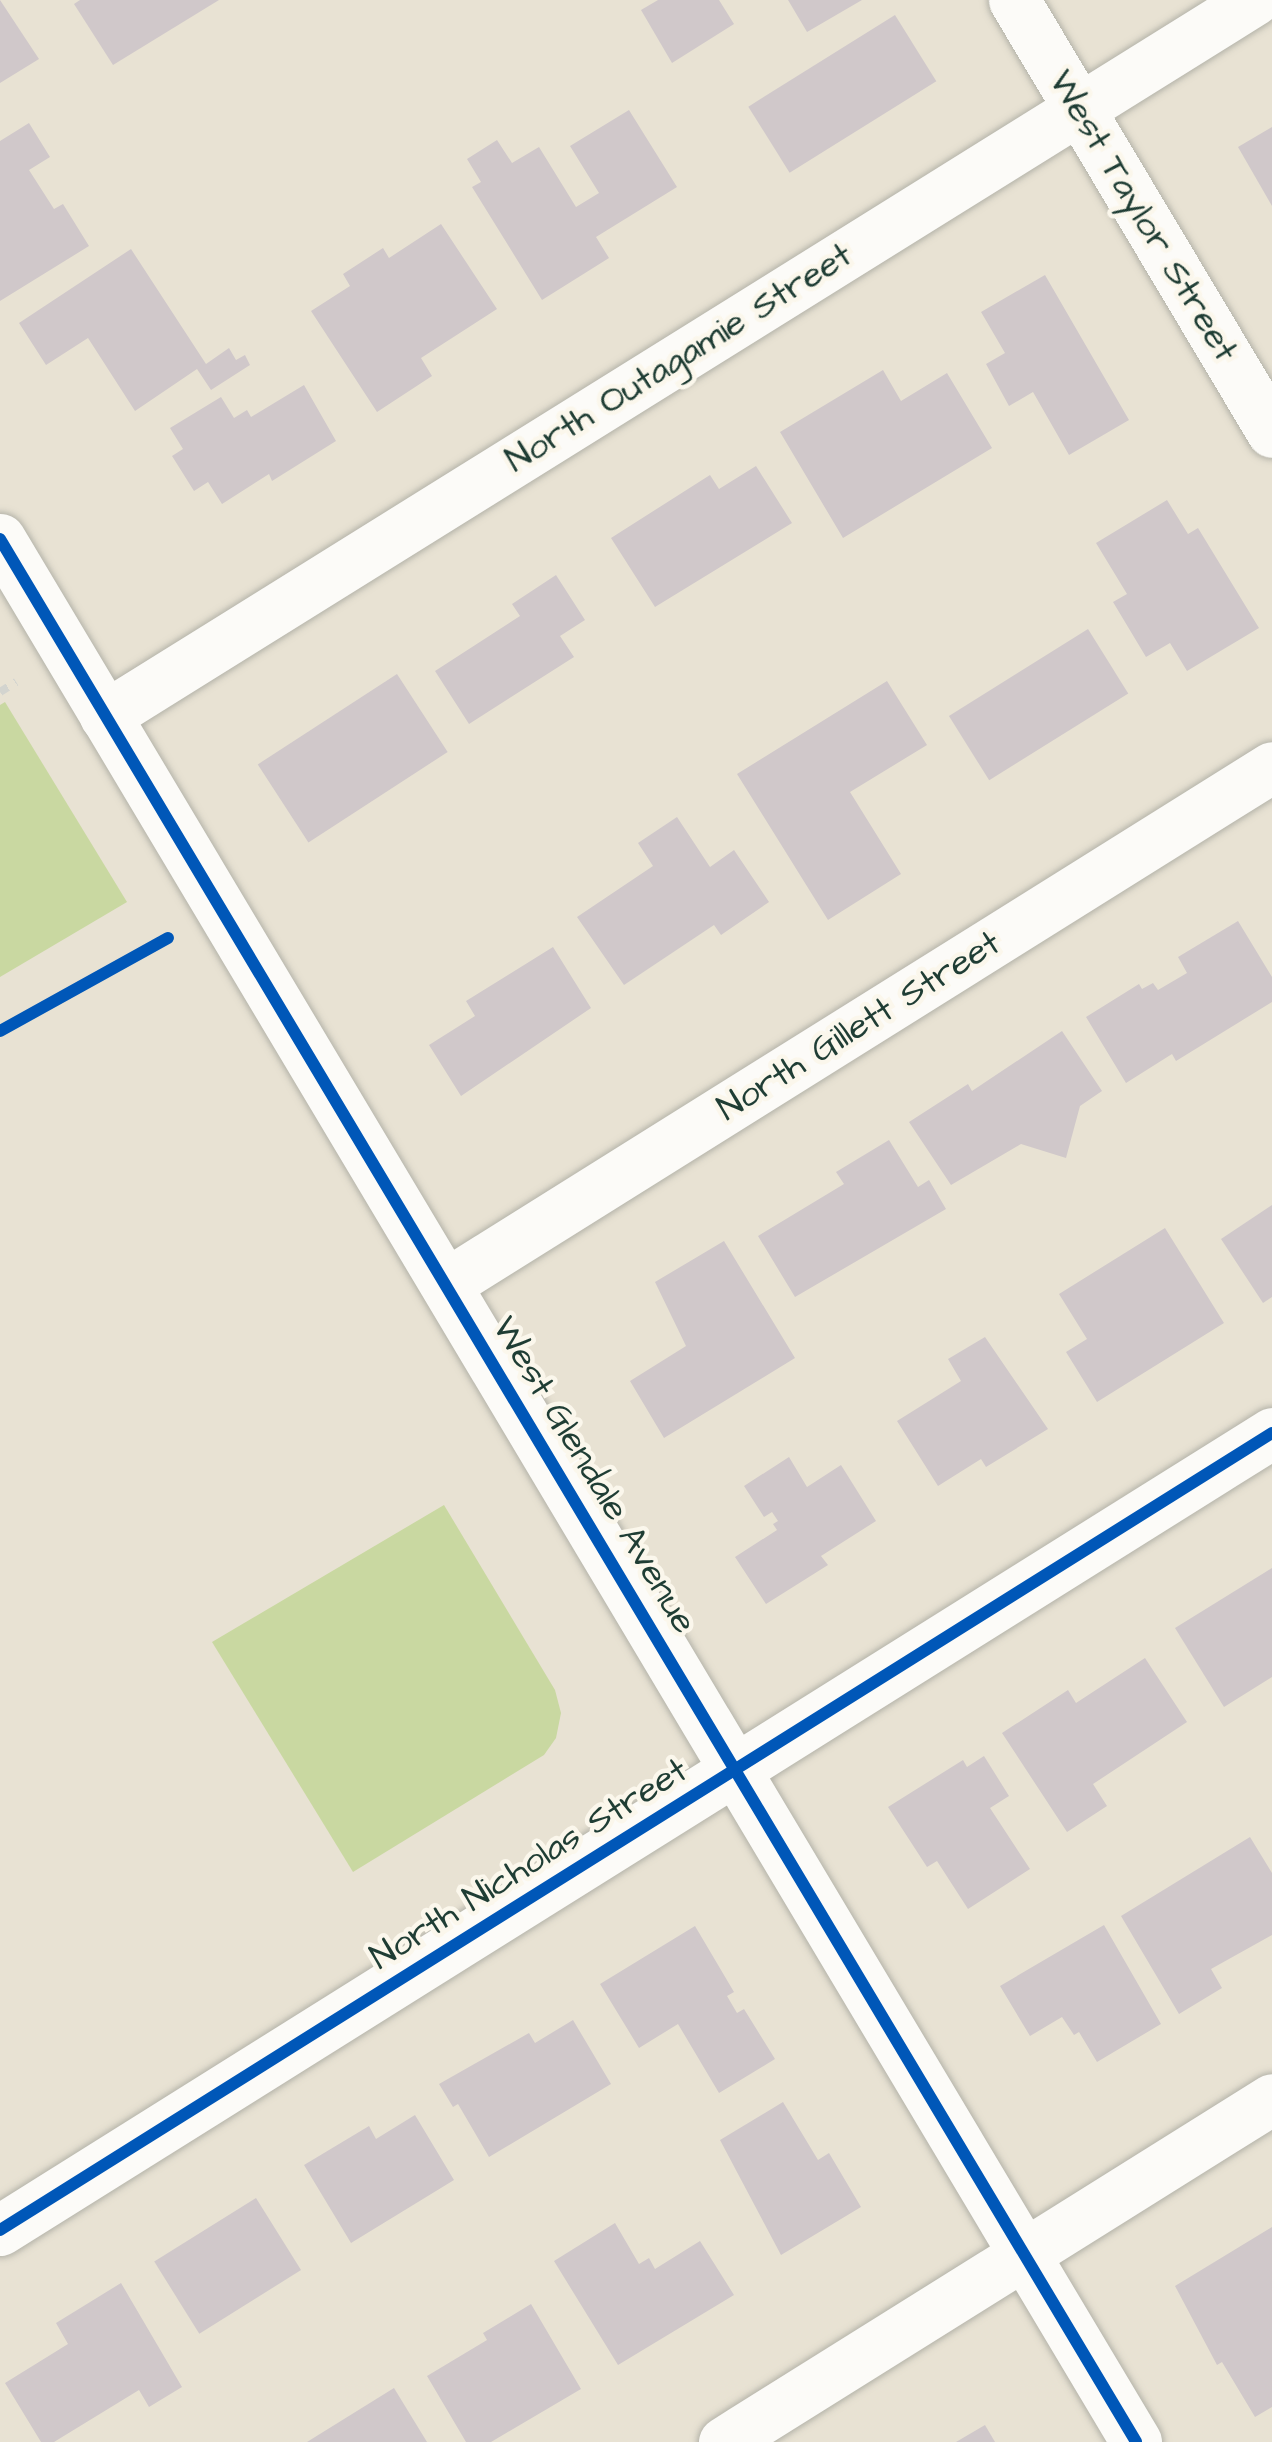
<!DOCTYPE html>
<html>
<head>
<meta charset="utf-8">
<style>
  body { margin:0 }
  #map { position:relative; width:1272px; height:2442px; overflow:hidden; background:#e8e2d3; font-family:"Architects Daughter",sans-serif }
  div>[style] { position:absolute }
  .green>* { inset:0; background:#c9d8a1 }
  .building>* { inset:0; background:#d0c8ca; transform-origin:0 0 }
  .path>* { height:8px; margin-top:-4px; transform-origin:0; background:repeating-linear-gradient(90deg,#d3d4cf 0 9px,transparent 0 18px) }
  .roads { filter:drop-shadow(0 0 3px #b4b3a9) drop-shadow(0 0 3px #b4b3a9) }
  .minor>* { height:51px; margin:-25.5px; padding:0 25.5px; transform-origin:25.5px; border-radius:25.5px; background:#fcfbf8 }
  .cycleway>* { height:12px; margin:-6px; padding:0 6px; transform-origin:6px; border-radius:6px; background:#0057b8 }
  span { translate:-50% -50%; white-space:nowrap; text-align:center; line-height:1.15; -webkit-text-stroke:9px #fbf7ec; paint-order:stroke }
  .street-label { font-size:36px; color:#1f3d34 }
</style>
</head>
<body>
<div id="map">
  <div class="green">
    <div style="clip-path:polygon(5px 702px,127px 902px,0 977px,0 705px)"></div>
    <div style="clip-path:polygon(444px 1505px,555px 1690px,561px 1713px,556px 1738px,544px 1755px,353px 1872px,212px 1642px)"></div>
  </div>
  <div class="building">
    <div style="clip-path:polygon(0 0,39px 59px,0 83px)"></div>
    <div style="clip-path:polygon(80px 0,219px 0,113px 65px,74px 4px)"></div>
    <div style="clip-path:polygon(658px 0,719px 0,734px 24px,672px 63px,641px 10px)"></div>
    <div style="clip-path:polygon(788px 0,862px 0,807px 32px)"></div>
    <div style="left:895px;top:15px;width:78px;height:173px;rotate:58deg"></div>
    <div style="clip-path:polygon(629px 110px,677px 187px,596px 237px,609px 258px,542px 300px,472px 187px,481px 182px,467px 159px,497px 140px,512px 163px,539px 147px,576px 207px,599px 193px,570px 146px)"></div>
    <div style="clip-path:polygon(29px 123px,50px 157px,29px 170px,54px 209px,63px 204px,89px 246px,0 301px,0 141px)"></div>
    <div style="clip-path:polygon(1272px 127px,1272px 206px,1238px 147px)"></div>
    <div style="clip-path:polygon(441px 224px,497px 309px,421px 358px,432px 376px,377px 412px,311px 311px,350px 286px,343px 274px,383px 248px,389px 258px)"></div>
    <div style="clip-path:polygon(131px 249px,206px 364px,229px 348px,236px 360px,245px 355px,250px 365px,211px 390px,197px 369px,135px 411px,88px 338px,46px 365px,19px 323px)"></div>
    <div style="clip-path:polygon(1045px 275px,1129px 420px,1069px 455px,1033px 392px,1009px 406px,986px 364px,1005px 353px,981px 312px)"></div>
    <div style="clip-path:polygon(883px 370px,901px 401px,947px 373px,992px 448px,843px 538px,780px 432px)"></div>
    <div style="clip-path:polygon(304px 385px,336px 441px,272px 481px,269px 474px,222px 504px,208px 482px,194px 491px,172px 456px,183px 449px,170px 428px,221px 397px,234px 418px,247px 410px,251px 417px)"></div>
    <div style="clip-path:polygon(756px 466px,792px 523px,655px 607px,611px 538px,710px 475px,719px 489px)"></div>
    <div style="clip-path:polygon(1167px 500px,1188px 534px,1198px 528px,1259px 628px,1187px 671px,1170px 643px,1146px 657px,1113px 602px,1127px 594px,1096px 543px)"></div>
    <div style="clip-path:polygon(556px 575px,585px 620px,560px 636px,574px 657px,469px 724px,435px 671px,520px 616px,512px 604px)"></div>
    <div style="left:1088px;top:629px;width:76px;height:164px;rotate:58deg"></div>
    <div style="left:397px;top:674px;width:93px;height:166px;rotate:57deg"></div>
    <div style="clip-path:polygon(887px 681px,927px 745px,850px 792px,901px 874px,828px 920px,737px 774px)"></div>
    <div style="clip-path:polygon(677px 817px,710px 867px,734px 850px,769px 902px,721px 935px,714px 925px,624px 985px,577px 917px,653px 866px,638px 843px)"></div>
    <div style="clip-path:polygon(1238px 921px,1272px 977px,1272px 1002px,1176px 1061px,1172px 1054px,1126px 1083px,1086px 1017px,1139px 984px,1142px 989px,1153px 983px,1158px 990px,1187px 973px,1178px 957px)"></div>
    <div style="clip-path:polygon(553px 947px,591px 1008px,461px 1096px,429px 1045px,475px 1016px,466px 1001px)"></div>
    <div style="clip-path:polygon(1062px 1031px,1102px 1091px,1080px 1106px,1066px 1158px,1021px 1144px,951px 1185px,909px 1122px,968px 1084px,972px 1091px)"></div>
    <div style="clip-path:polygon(889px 1140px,918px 1187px,929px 1180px,946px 1209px,795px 1297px,758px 1236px,844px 1184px,836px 1172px)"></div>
    <div style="clip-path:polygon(1272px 1205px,1272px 1297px,1263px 1303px,1221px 1239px)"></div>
    <div style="clip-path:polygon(1165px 1228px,1224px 1323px,1097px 1402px,1066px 1352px,1087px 1339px,1059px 1294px)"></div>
    <div style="clip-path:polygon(724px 1241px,795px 1358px,664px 1438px,630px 1381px,686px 1346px,655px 1282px)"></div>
    <div style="clip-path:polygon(985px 1337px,1048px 1429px,986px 1467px,981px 1459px,938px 1486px,897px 1421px,961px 1381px,948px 1359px)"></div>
    <div style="clip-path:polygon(789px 1457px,807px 1487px,841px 1465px,876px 1521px,821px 1556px,828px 1565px,766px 1604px,735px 1557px,777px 1530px,773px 1524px,778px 1521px,772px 1512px,764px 1517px,744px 1486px)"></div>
    <div style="clip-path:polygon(1272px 1568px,1272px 1677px,1224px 1707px,1175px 1628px)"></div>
    <div style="clip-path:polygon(1145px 1658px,1187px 1722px,1093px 1784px,1107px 1806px,1067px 1832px,1002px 1733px,1068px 1690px,1076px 1703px)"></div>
    <div style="clip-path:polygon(984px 1756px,1009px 1796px,990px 1808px,1030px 1869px,968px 1909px,937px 1861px,927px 1867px,888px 1807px,963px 1760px,967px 1767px)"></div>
    <div style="clip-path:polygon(1250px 1837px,1272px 1873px,1272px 1935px,1211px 1969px,1222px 1988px,1179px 2014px,1121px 1916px)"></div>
    <div style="clip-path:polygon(1104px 1925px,1161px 2024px,1097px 2062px,1079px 2032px,1074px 2035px,1062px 2017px,1030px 2036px,1000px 1986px)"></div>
    <div style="clip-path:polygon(695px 1926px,734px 1992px,727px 1996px,737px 2013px,744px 2009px,775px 2059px,719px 2093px,678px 2024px,639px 2048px,600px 1984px)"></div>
    <div style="clip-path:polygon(573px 2020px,611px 2084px,489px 2157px,458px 2104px,453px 2107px,439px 2084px,529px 2033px,535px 2043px)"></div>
    <div style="clip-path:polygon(783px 2102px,818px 2160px,829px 2153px,861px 2207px,781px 2255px,720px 2140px)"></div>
    <div style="clip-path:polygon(415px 2115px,454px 2180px,351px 2243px,304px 2165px,369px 2126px,376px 2139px)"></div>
    <div style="left:256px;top:2198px;width:85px;height:120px;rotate:58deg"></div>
    <div style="clip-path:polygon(615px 2223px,639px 2264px,649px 2258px,655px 2269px,700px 2241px,734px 2295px,618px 2365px,554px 2261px)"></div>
    <div style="clip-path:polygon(1272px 2227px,1272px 2407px,1255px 2417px,1222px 2362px,1217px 2365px,1175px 2286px)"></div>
    <div style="clip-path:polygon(121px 2283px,182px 2387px,149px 2407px,139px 2390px,54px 2442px,41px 2442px,5px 2383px,68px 2344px,56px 2323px)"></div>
    <div style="clip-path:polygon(531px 2304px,581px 2389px,491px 2442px,466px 2442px,427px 2376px,487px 2340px,483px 2333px)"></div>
    <div style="clip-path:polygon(394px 2388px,427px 2442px,307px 2442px)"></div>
    <div style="clip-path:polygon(985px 2425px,995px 2442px,956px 2442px)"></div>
  </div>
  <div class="path">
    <div style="left:0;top:692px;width:19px;rotate:-32deg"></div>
  </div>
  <div class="roads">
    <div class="minor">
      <div style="left:1014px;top:0;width:503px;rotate:59.15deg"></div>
      <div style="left:0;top:539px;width:2216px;rotate:59.16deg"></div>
      <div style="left:105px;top:716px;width:1354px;rotate:-31.93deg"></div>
      <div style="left:446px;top:1284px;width:974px;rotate:-32.04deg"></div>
      <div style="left:0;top:2230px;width:1501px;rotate:-32.07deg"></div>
      <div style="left:724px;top:2442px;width:646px;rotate:-32.04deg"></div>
    </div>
  </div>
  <div class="cycleway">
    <div style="left:0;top:539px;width:2216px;rotate:59.16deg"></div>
    <div style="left:0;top:1031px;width:192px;rotate:-29deg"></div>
    <div style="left:0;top:2230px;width:1501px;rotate:-32.07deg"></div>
  </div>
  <div class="street-label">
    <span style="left:1143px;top:216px;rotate:59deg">West Taylor Street</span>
    <span style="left:679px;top:358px;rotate:-32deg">North Outagamie Street</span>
    <span style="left:859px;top:1026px;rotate:-32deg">North Gillett Street</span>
    <span style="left:594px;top:1475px;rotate:59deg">West Glendale Avenue</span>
    <span style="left:529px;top:1864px;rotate:-32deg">North Nicholas Street</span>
  </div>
</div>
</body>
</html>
